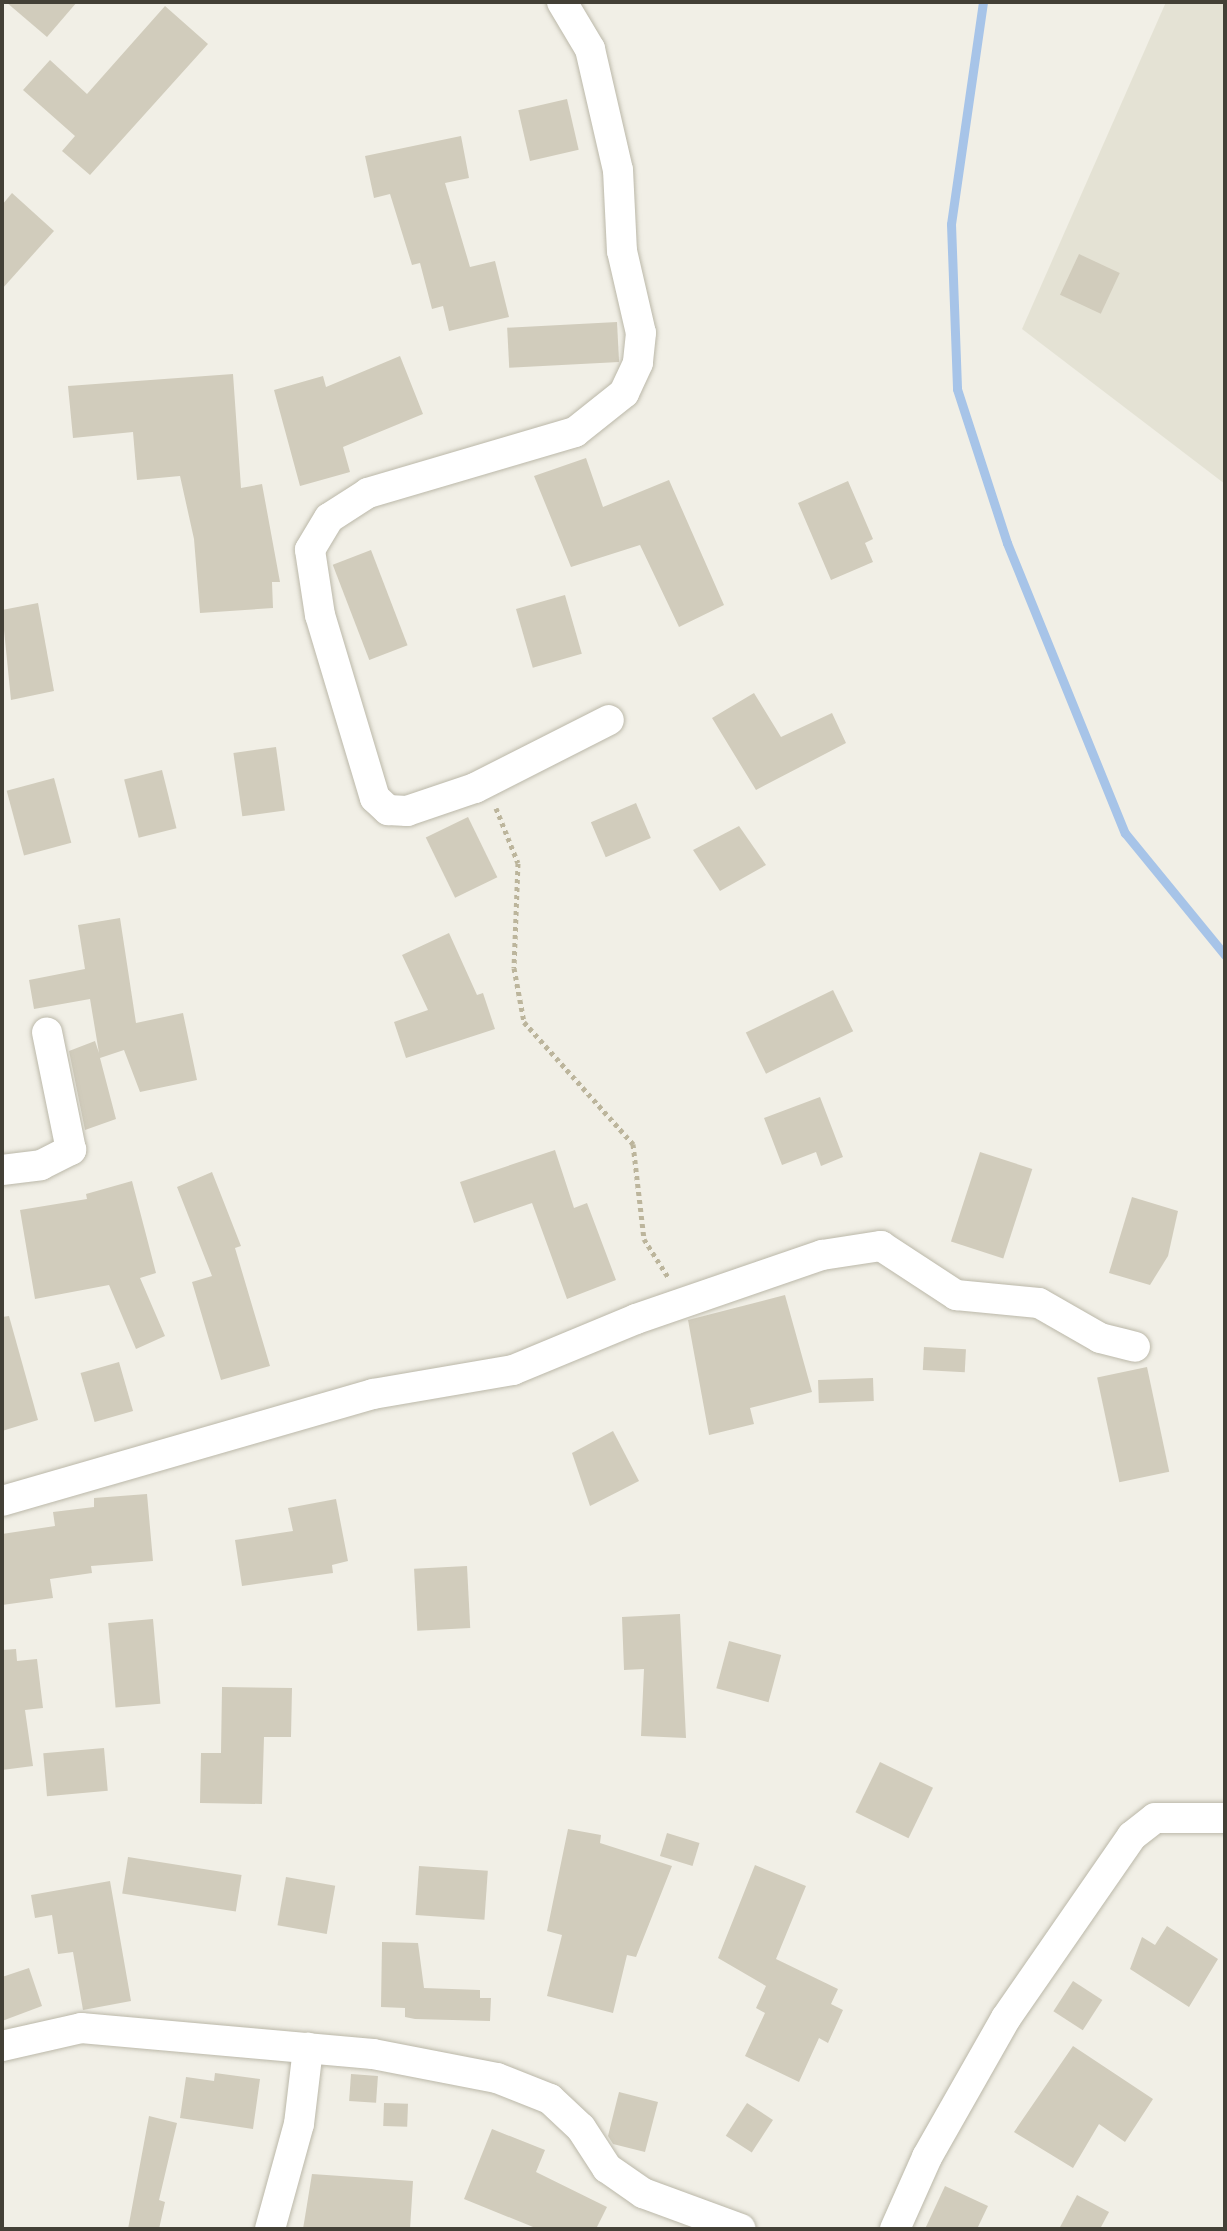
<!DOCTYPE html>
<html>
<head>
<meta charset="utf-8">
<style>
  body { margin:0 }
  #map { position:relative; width:1227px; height:2231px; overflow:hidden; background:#f1efe6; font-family:Quicksand,sans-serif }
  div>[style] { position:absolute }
  .residential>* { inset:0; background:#e4e2d4 }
  .stream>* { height:9px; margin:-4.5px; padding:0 4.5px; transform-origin:4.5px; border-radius:4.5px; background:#a7c4e8 }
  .building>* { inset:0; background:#d1ccbc; transform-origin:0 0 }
  .path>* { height:5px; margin-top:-2.5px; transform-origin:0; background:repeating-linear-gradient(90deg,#bcb59c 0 4px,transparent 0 8px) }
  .roads { filter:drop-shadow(0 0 2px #bbb8a9) drop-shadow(0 0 2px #bbb8a9) }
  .street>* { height:30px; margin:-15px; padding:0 15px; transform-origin:15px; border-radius:15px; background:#fff }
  span { translate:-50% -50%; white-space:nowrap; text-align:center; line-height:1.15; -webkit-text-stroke:7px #fff; paint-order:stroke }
  .frame { position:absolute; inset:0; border:4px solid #434036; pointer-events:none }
</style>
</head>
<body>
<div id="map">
  <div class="residential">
    <div style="clip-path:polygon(1166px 2px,1225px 2px,1225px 484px,1022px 329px)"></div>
  </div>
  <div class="stream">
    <div style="left:983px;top:2px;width:224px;rotate:98.2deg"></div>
    <div style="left:951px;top:224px;width:165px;rotate:87.9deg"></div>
    <div style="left:957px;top:389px;width:162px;rotate:72deg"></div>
    <div style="left:1007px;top:543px;width:313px;rotate:67.9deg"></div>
    <div style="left:1125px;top:833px;width:158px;rotate:50.7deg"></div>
  </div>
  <div class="building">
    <div style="clip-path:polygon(6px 2px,77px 2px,47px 37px)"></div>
    <div style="clip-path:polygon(165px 6px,208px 44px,90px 175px,62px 151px,75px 136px,23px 90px,50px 60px,87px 94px)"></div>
    <div style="left:567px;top:99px;width:52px;height:50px;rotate:77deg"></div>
    <div style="clip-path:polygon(461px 136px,469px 178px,445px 183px,470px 267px,495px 261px,509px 317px,449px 331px,443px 306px,432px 309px,420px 263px,412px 265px,390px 194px,374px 198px,365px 156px)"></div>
    <div style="clip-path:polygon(12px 193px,54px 231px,2px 289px,2px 205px)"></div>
    <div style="left:1079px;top:254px;width:45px;height:45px;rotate:25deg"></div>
    <div style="left:617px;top:322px;width:40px;height:110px;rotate:87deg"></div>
    <div style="clip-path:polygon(400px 356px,423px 414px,343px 447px,350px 472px,300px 486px,274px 390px,323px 376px,326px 387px)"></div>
    <div style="clip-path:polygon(233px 374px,241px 488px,262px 484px,280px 582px,272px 582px,273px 608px,200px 613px,194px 539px,180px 476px,137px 480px,133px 432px,73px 438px,68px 386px)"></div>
    <div style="clip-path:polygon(586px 458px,603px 507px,669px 480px,724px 605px,679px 627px,640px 545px,571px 567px,534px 476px)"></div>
    <div style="clip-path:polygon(848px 481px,873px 539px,865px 543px,873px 562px,831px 580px,798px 503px)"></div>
    <div style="left:371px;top:550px;width:102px;height:41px;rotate:69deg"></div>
    <div style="left:565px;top:595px;width:61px;height:51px;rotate:74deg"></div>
    <div style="clip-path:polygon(38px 603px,54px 691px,11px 700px,2px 610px)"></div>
    <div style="clip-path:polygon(754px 693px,781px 737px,832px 713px,846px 743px,756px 790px,712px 718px)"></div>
    <div style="left:276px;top:747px;width:64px;height:43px;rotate:82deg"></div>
    <div style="left:162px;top:770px;width:60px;height:39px;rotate:76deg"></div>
    <div style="left:54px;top:778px;width:67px;height:49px;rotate:75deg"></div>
    <div style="left:636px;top:803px;width:38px;height:49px;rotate:67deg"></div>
    <div style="left:468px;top:817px;width:67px;height:47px;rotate:64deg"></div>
    <div style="clip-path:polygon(739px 826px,766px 865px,720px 891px,693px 850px)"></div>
    <div style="clip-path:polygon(120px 918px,136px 1023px,183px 1013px,197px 1080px,140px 1092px,124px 1050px,100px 1058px,116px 1119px,85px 1130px,69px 1051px,95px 1041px,99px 1053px,90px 999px,34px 1009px,29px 980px,85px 969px,78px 925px)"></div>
    <div style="clip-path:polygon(449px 933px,477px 995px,483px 993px,495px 1029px,406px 1058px,394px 1022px,428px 1010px,402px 955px)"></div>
    <div style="left:833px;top:990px;width:46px;height:97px;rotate:64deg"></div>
    <div style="clip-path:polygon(820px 1097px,843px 1157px,821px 1166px,816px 1152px,782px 1165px,764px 1118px)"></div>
    <div style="clip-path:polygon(555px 1150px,574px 1208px,587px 1203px,616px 1280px,567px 1299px,532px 1203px,474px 1223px,460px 1182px)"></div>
    <div style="left:980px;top:1152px;width:55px;height:94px;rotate:18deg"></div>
    <div style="clip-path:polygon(212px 1172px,241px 1246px,235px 1248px,270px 1366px,221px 1380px,192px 1282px,212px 1276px,177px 1187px)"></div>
    <div style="clip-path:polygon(132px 1181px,156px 1273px,140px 1278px,165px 1336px,136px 1349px,109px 1285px,35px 1299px,20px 1210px,87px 1199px,86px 1194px)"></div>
    <div style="clip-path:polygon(1132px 1197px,1178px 1211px,1168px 1256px,1150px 1285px,1109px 1273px)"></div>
    <div style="clip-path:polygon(785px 1295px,812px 1392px,750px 1408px,754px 1424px,709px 1435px,688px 1320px)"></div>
    <div style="clip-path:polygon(9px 1316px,38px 1420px,2px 1431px,2px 1317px)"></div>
    <div style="left:924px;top:1347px;width:42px;height:23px;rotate:3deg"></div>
    <div style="left:119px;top:1362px;width:51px;height:40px;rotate:74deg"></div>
    <div style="left:1147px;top:1367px;width:107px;height:51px;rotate:78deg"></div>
    <div style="left:873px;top:1378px;width:23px;height:55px;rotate:88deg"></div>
    <div style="clip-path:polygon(613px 1431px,639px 1481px,590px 1506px,572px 1453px)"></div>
    <div style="clip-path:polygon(147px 1494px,153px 1561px,91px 1566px,92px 1573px,50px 1579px,53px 1598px,2px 1605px,2px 1534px,55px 1526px,53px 1512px,94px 1507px,94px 1498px)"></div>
    <div style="clip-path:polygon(336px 1499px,348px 1561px,332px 1565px,333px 1573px,242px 1586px,235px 1540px,293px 1531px,288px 1508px)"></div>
    <div style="left:467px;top:1566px;width:62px;height:53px;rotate:87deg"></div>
    <div style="clip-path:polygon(680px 1614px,686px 1738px,641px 1736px,644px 1669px,624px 1670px,622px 1617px)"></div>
    <div style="left:153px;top:1619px;width:85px;height:45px;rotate:85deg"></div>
    <div style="left:729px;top:1641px;width:54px;height:49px;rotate:15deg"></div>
    <div style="clip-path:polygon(16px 1649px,17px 1661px,37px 1659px,43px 1708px,25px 1710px,33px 1766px,2px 1770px,2px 1650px)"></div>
    <div style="clip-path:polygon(222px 1687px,292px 1688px,291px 1737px,264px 1737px,262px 1804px,200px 1803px,201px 1753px,221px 1753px)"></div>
    <div style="left:104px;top:1748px;width:43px;height:61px;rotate:85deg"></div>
    <div style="left:880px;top:1762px;width:59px;height:56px;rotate:26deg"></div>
    <div style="clip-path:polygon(568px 1829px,601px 1835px,600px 1843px,672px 1866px,636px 1957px,627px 1955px,613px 2013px,547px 1996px,562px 1935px,547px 1931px)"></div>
    <div style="left:667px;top:1833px;width:34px;height:24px;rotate:17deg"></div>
    <div style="left:128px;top:1857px;width:115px;height:37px;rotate:9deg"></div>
    <div style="clip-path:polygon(755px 1865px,806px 1886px,776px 1959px,838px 1989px,831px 2004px,843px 2010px,828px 2043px,819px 2038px,799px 2082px,745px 2056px,765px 2013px,756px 2008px,766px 1986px,718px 1958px)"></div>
    <div style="left:419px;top:1866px;width:69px;height:49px;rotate:4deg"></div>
    <div style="left:286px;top:1877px;width:50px;height:49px;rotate:10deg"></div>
    <div style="clip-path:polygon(110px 1881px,131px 2001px,83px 2010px,73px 1952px,58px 1954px,52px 1915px,35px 1918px,31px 1895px)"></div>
    <div style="clip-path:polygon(1167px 1926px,1218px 1959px,1189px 2007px,1130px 1969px,1142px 1937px,1155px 1945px)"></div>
    <div style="clip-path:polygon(382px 1942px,418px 1943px,424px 1988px,480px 1990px,480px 1998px,491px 1998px,490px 2021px,415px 2019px,405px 2017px,405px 2008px,381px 2007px)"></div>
    <div style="clip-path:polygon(29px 1968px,42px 2006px,2px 2021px,2px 1977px)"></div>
    <div style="left:1073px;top:1981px;width:35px;height:36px;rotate:33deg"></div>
    <div style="clip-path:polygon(1073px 2046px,1153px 2099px,1125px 2142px,1099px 2124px,1073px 2168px,1014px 2132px)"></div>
    <div style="clip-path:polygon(215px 2073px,260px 2079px,253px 2129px,180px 2118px,186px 2077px,214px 2081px)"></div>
    <div style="left:351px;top:2074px;width:27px;height:27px;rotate:4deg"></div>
    <div style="clip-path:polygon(619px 2092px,658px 2102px,645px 2152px,613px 2144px,608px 2136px)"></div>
    <div style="left:384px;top:2103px;width:24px;height:23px;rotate:2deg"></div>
    <div style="left:747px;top:2103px;width:31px;height:39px;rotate:33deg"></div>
    <div style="clip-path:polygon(149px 2116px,177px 2123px,159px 2200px,165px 2202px,159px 2229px,128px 2229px)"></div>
    <div style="clip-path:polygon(492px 2129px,545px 2150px,536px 2172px,607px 2207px,596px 2229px,538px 2229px,464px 2199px)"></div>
    <div style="clip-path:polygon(312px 2174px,413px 2181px,410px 2229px,303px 2229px)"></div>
    <div style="clip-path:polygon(945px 2186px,988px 2206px,977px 2229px,925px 2229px)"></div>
    <div style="clip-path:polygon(1077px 2195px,1109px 2212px,1100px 2229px,1059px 2229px)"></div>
  </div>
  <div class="path">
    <div style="left:496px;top:808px;width:59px;rotate:68.2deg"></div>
    <div style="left:518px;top:863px;width:105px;rotate:92.2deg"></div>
    <div style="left:514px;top:968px;width:55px;rotate:79.5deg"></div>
    <div style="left:524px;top:1022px;width:164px;rotate:48.2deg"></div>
    <div style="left:633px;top:1144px;width:96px;rotate:83.4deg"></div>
    <div style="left:644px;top:1239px;width:45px;rotate:57.7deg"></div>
  </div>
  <div class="roads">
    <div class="street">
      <div style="left:562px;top:2px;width:55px;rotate:59.2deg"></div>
      <div style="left:590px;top:49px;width:124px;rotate:77deg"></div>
      <div style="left:618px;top:170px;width:81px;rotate:87.2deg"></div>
      <div style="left:622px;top:251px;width:84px;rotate:77deg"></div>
      <div style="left:641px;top:333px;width:30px;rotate:96deg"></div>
      <div style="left:638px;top:363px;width:33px;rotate:115deg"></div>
      <div style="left:624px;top:393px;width:63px;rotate:141.5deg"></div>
      <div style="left:575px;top:432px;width:216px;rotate:163.6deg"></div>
      <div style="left:368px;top:493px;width:46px;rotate:147.3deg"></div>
      <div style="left:329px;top:518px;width:37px;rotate:121deg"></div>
      <div style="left:310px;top:550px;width:66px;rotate:81.3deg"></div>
      <div style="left:320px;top:615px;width:191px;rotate:73.3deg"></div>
      <div style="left:375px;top:798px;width:18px;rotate:43deg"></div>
      <div style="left:388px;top:810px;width:19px;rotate:3deg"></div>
      <div style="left:407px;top:811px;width:72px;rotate:-18.7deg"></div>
      <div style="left:475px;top:788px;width:150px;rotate:-26.9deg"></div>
      <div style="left:2px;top:1170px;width:39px;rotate:-7deg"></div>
      <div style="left:41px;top:1165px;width:34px;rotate:-27deg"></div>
      <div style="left:71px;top:1150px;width:120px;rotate:-101.5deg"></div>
      <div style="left:2px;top:1501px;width:386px;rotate:-16.1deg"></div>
      <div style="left:373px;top:1394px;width:142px;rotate:-9.7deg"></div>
      <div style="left:513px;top:1370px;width:133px;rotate:-22.5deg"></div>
      <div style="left:636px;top:1319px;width:197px;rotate:-19deg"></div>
      <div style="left:822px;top:1255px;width:60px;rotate:-8.7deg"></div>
      <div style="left:881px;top:1246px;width:90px;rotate:33.2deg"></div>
      <div style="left:956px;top:1295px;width:83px;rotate:5.5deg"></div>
      <div style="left:1039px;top:1303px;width:70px;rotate:29.8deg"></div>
      <div style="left:1100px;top:1338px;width:36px;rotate:14deg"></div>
      <div style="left:2px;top:2046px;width:81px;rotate:-12.8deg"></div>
      <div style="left:81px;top:2028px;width:293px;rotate:5.1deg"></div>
      <div style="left:373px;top:2054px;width:126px;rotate:11deg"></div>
      <div style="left:497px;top:2078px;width:57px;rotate:21.6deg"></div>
      <div style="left:550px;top:2099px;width:42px;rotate:43.1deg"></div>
      <div style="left:581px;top:2128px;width:48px;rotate:57deg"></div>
      <div style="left:607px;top:2168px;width:44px;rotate:34.8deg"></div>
      <div style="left:643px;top:2193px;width:104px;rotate:20.2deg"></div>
      <div style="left:270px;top:2229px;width:109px;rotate:-74.6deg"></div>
      <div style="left:299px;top:2124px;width:77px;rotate:-83.2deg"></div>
      <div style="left:895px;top:2229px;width:79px;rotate:-66deg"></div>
      <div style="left:927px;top:2157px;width:160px;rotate:-60.4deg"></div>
      <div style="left:1006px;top:2018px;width:221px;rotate:-55.3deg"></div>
      <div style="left:1132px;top:1836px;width:29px;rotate:-38deg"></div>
      <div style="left:1155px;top:1818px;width:70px"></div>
    </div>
  </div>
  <div class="frame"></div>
</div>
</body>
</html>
